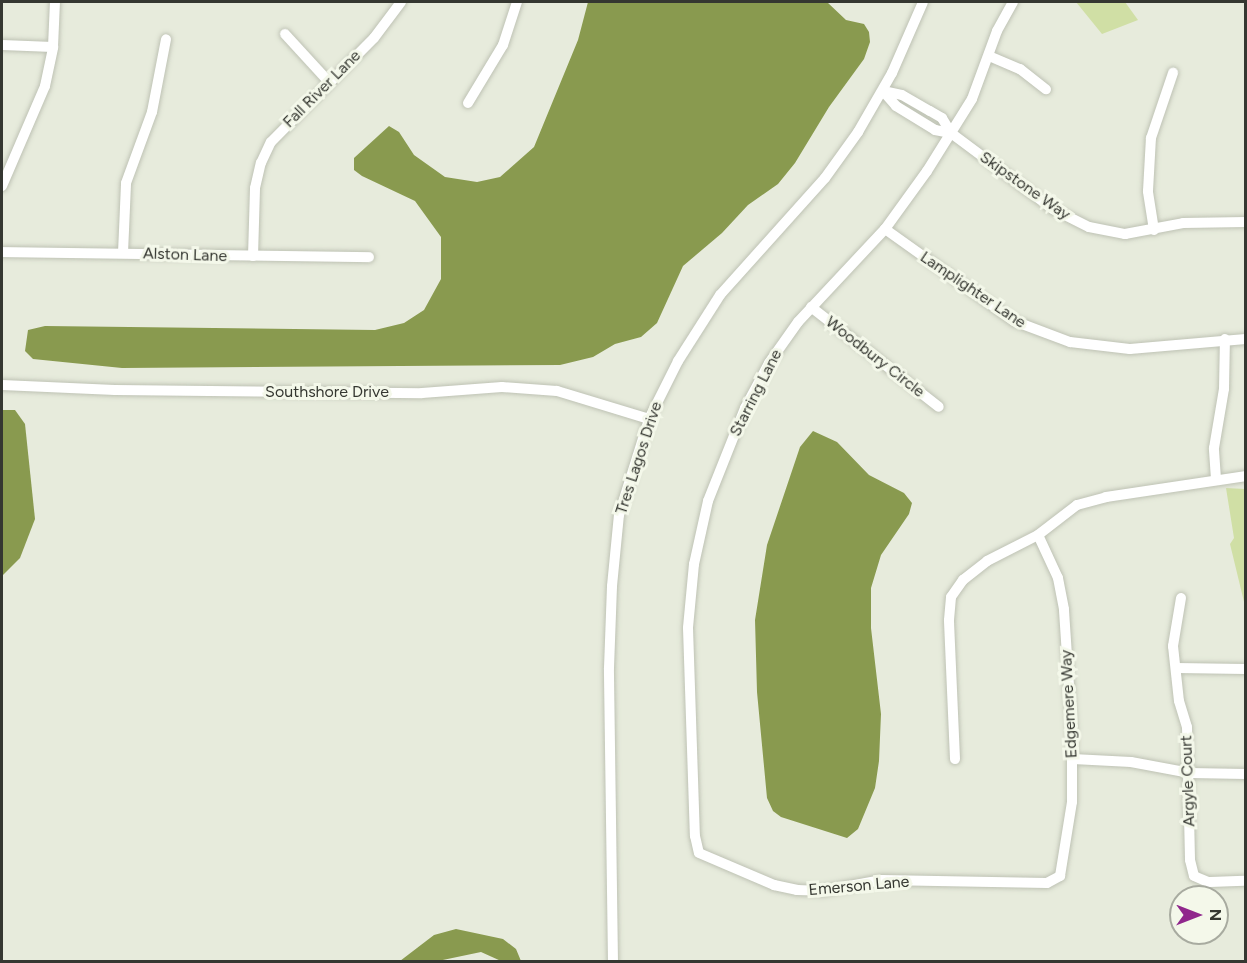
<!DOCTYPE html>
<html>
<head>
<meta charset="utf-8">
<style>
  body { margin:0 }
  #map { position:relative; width:1247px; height:963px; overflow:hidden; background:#e7ebdc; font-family:Figtree,sans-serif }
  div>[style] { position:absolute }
  .green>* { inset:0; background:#d0dfa5 }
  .water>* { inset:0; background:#899a4f }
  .roads { filter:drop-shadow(0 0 2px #bec2b4) drop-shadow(0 0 2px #bec2b4) }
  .minor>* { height:10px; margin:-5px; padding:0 5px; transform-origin:5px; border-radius:5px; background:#fff }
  span { translate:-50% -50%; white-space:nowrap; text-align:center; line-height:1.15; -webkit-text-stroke:6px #f4f8ea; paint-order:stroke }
  .street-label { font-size:16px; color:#353731 }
  .frame { position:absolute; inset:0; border:3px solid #353731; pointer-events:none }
  .north { position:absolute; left:1169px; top:885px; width:60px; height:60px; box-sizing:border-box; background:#f4f8ea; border:2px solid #a8aba0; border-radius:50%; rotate:90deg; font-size:16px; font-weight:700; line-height:24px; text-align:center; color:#353731 }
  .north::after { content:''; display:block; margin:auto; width:21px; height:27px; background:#90278c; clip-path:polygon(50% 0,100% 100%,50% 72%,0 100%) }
</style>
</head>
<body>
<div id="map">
  <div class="green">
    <div style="clip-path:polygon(1076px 2px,1125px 2px,1138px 20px,1102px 34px)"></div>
    <div style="clip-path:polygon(1226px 488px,1245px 489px,1245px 606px,1230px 544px,1234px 538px)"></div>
  </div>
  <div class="water">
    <div style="clip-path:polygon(588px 2px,827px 2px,846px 20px,864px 24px,869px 32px,870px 42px,864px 59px,829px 107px,795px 163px,778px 184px,748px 205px,722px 233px,683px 266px,657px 323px,641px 337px,615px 344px,593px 357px,560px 365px,122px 368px,33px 359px,25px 351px,28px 330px,45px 326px,375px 330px,404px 323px,424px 310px,441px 279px,441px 237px,415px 201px,362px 176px,354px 170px,354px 158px,389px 126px,399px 132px,414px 155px,445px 177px,477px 182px,500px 177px,534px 147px,578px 40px)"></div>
    <div style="clip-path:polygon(2px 410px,15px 410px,25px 424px,35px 519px,20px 558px,2px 576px)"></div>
    <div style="clip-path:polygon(813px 431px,837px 442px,869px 475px,904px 493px,912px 503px,909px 514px,881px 555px,871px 588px,871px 628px,881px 714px,879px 761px,875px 788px,858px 829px,847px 838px,781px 817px,773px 811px,767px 798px,757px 692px,755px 620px,767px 545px,800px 447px)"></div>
    <div style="clip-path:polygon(456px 929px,503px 939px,516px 949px,521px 961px,501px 961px,481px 952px,438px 961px,400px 961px,434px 935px)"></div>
  </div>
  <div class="roads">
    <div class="minor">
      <div style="left:1013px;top:2px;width:33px;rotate:119deg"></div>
      <div style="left:997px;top:31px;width:72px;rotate:110.2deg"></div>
      <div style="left:972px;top:99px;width:85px;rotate:122deg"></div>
      <div style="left:927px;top:171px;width:72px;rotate:125.9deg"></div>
      <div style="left:885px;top:229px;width:127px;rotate:133.1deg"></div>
      <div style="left:798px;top:322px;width:50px;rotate:125.3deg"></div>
      <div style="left:769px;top:363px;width:51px;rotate:118.1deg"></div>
      <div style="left:745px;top:408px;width:100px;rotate:111.7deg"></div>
      <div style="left:708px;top:501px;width:65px;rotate:102.5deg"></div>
      <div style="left:694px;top:564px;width:64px;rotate:95.4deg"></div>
      <div style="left:688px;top:628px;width:208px;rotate:88.1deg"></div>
      <div style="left:695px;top:836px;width:17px;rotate:77deg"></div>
      <div style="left:699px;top:853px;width:82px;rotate:23.1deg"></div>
      <div style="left:774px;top:885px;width:24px;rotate:12deg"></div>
      <div style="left:797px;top:890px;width:25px;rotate:2deg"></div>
      <div style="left:822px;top:891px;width:61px;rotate:-10.4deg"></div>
      <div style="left:882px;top:880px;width:165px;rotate:1deg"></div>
      <div style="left:1047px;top:883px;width:15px;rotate:-28deg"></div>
      <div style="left:1060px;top:876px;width:75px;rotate:-80.8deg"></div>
      <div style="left:1072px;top:802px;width:71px;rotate:-90deg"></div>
      <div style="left:1072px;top:731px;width:122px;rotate:-93.8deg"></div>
      <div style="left:1064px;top:609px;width:32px;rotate:-101deg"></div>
      <div style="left:1058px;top:578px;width:47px;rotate:-114.9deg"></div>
      <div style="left:285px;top:34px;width:65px;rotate:47.5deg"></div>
      <div style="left:2px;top:45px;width:51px;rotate:2.2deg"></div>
      <div style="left:989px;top:56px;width:34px;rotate:23deg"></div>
      <div style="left:1020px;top:69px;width:33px;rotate:38deg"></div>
      <div style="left:883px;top:91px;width:20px;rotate:49deg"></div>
      <div style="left:896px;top:106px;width:46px;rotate:31.6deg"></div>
      <div style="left:935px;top:130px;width:16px;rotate:11deg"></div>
      <div style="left:951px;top:133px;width:127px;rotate:36.7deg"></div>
      <div style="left:1053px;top:209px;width:40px;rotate:26.6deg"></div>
      <div style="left:1089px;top:227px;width:37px;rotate:11deg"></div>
      <div style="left:1125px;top:234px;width:59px;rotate:-10.7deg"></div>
      <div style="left:1183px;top:223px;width:63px;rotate:-0.9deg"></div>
      <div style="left:883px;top:91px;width:19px;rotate:12deg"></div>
      <div style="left:902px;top:95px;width:32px;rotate:30deg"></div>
      <div style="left:930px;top:111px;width:14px;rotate:30deg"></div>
      <div style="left:942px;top:118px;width:17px;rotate:59deg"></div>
      <div style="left:468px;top:103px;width:68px;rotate:-58.9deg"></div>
      <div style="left:503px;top:45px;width:45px;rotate:-72deg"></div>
      <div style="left:2px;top:186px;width:109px;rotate:-66.7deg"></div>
      <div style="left:45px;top:86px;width:40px;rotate:-78deg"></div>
      <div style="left:53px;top:47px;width:45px;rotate:-87.5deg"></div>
      <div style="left:885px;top:229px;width:158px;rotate:35.5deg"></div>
      <div style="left:1014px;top:321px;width:60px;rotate:20.6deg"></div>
      <div style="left:1070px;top:342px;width:60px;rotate:6.7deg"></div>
      <div style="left:1130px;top:349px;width:116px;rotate:-4.9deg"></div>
      <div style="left:1154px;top:230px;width:39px;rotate:-99deg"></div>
      <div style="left:1148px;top:191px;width:53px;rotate:-86.8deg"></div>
      <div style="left:1151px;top:138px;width:69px;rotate:-71.3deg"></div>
      <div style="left:2px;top:252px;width:367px;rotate:0.8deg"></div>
      <div style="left:123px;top:253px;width:70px;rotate:-87.5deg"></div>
      <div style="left:126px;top:183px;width:76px;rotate:-69.9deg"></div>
      <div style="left:152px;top:112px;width:74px;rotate:-79.1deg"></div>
      <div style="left:253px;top:256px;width:68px;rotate:-88.3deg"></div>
      <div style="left:255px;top:188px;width:26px;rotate:-77deg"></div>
      <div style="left:261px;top:163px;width:23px;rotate:-65deg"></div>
      <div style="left:271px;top:142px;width:146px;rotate:-45.3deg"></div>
      <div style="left:374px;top:38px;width:45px;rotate:-53.1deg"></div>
      <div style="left:811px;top:307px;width:162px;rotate:38deg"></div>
      <div style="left:2px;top:385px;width:113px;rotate:2.5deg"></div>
      <div style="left:115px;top:390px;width:307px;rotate:0.6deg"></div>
      <div style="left:422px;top:393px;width:80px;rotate:-4.3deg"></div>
      <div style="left:502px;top:387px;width:55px;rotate:4.2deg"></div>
      <div style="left:557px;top:391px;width:96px;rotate:16.9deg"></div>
      <div style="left:1216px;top:479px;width:31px;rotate:-94deg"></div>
      <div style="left:1214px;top:448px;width:60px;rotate:-80.4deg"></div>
      <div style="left:1224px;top:389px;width:50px;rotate:-88.9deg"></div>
      <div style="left:1181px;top:598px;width:49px;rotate:99.5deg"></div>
      <div style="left:1173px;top:646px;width:55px;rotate:83.8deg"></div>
      <div style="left:1179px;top:701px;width:27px;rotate:73deg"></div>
      <div style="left:1187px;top:727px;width:133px;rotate:88.7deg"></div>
      <div style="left:1190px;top:860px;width:16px;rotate:76deg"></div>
      <div style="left:1194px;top:876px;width:15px;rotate:23deg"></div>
      <div style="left:1208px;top:882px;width:38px;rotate:-2deg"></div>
      <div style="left:1176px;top:668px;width:70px;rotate:0.8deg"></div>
      <div style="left:955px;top:759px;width:139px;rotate:-92.5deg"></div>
      <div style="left:949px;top:620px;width:23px;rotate:-85deg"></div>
      <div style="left:951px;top:597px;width:21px;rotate:-55deg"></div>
      <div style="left:963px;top:580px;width:31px;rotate:-38deg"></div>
      <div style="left:987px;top:561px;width:57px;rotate:-27deg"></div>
      <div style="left:1038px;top:535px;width:49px;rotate:-37.6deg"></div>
      <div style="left:1077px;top:505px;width:30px;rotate:-15deg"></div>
      <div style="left:1106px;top:497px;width:142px;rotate:-8.5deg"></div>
      <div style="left:1073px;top:759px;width:58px;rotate:3deg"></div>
      <div style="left:1131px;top:762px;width:60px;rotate:10.6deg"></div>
      <div style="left:1190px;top:773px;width:56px;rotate:1deg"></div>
      <div style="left:613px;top:962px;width:294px;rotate:-90.8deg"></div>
      <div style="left:609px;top:668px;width:82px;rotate:-87.9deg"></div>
      <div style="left:612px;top:586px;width:71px;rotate:-84.4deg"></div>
      <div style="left:619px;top:515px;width:101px;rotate:-72.6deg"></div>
      <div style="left:649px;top:419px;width:65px;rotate:-63.4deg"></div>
      <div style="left:678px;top:361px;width:78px;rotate:-57.5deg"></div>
      <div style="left:720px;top:295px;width:157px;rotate:-48.1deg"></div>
      <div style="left:825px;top:178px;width:57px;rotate:-54.3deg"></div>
      <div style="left:858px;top:132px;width:68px;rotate:-60deg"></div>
      <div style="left:892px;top:73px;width:77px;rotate:-66.4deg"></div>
    </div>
  </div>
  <div class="street-label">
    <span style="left:322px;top:89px;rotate:-45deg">Fall River Lane</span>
    <span style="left:1025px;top:186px;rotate:35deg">Skipstone Way</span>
    <span style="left:185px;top:255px;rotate:2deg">Alston Lane</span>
    <span style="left:973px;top:290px;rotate:34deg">Lamplighter Lane</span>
    <span style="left:875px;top:357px;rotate:38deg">Woodbury Circle</span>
    <span style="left:327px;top:392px">Southshore Drive</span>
    <span style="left:756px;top:393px;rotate:-63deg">Starring Lane</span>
    <span style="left:639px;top:458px;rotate:-72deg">Tres Lagos Drive</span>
    <span style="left:1069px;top:704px;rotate:-93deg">Edgemere Way</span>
    <span style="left:1188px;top:781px;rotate:-92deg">Argyle Court</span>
    <span style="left:859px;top:886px;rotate:-5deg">Emerson Lane</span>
  </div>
  <div class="frame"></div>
  <div class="north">N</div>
</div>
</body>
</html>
